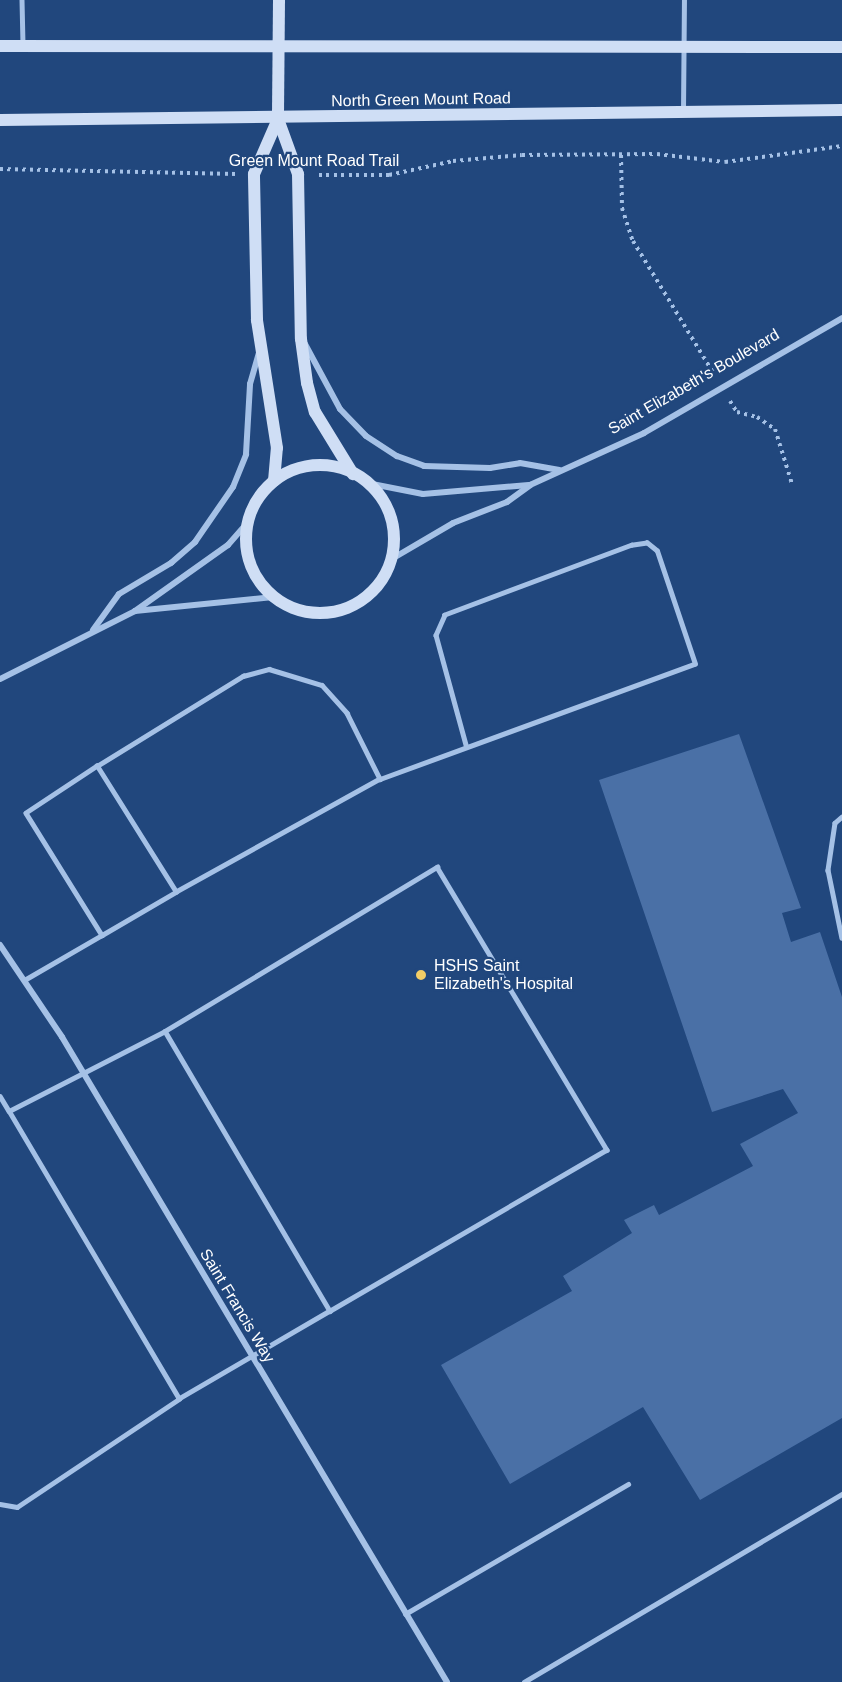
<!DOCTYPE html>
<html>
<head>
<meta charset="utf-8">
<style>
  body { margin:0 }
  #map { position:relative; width:842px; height:1682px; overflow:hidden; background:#21477d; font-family:Arial,sans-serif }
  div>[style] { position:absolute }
  .building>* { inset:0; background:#4a70a6 }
  .path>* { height:4px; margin-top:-2px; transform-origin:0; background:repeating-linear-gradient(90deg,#a5c1e6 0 3px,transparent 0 7.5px) }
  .lane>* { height:4.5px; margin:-2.25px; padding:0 2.25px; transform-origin:2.25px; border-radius:2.25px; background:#a5c1e6 }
  .street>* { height:6px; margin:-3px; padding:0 3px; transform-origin:3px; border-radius:3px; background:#a5c1e6 }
  .secondary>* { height:12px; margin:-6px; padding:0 6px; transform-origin:6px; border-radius:6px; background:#cfdef5 }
  .secondary>.ring { margin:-6px; padding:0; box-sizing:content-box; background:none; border:12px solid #cfdef5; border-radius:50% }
  .dots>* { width:16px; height:16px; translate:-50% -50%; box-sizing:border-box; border:3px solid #21477d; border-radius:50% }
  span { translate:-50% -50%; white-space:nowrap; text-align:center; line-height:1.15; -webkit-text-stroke:4.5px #21477d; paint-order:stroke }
  .street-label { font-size:16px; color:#fff }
  .poi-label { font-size:16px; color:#fff }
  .left { translate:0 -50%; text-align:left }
</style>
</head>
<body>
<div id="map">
  <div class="building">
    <div style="clip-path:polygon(739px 734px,801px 908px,782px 913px,791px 942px,820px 932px,842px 997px,842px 1418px,700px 1500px,643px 1407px,510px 1484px,441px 1365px,572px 1291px,563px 1276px,632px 1233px,624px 1220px,654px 1205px,659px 1215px,753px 1166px,740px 1144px,798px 1113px,783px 1089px,712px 1112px,599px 780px)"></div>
  </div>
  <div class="path">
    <div style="left:621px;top:155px;width:53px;rotate:88.9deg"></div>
    <div style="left:622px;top:208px;width:35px;rotate:72deg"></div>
    <div style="left:633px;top:241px;width:156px;rotate:58.7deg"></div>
    <div style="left:0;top:169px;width:236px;rotate:1.2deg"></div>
    <div style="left:319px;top:175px;width:70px"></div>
    <div style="left:389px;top:175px;width:66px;rotate:-12.3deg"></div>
    <div style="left:453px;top:161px;width:69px;rotate:-5deg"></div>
    <div style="left:522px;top:155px;width:135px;rotate:-0.4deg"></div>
    <div style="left:657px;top:154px;width:68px;rotate:6.7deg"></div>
    <div style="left:725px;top:162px;width:118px;rotate:-7.8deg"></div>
    <div style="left:730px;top:401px;width:13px;rotate:58deg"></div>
    <div style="left:737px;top:412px;width:21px;rotate:14deg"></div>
    <div style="left:757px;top:417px;width:22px;rotate:34deg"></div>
    <div style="left:775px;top:429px;width:58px;rotate:72.8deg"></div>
  </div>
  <div class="lane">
    <div style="left:22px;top:0;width:45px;rotate:88.7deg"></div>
    <div style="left:683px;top:111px;width:111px;rotate:-89.5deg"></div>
    <div style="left:97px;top:766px;width:172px;rotate:-31.7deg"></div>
    <div style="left:243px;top:676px;width:27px;rotate:-15deg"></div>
    <div style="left:269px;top:669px;width:55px;rotate:16.8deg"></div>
    <div style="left:322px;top:685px;width:38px;rotate:48deg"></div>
    <div style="left:347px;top:713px;width:74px;rotate:63.4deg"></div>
    <div style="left:380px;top:779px;width:233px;rotate:151deg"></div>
    <div style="left:380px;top:779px;width:335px;rotate:-20.1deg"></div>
    <div style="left:695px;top:664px;width:119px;rotate:-108.6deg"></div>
    <div style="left:657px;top:551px;width:13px;rotate:-141deg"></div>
    <div style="left:647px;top:543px;width:15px;rotate:172deg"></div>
    <div style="left:632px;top:545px;width:200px;rotate:159.5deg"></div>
    <div style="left:445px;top:615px;width:22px;rotate:114deg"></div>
    <div style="left:436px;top:635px;width:114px;rotate:74.7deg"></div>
    <div style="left:842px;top:817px;width:9px;rotate:139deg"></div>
    <div style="left:835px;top:823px;width:48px;rotate:98.5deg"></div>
    <div style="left:828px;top:870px;width:69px;rotate:78.4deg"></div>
    <div style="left:26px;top:979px;width:88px;rotate:-30.1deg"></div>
    <div style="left:102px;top:935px;width:86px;rotate:-30.2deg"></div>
    <div style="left:176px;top:892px;width:149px;rotate:-122.1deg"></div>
    <div style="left:97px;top:766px;width:85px;rotate:146.5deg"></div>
    <div style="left:26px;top:813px;width:144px;rotate:58.1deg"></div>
    <div style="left:165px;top:1031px;width:325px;rotate:59.5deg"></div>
    <div style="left:330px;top:1311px;width:175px;rotate:149.8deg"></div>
    <div style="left:179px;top:1399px;width:334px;rotate:-120.6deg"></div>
    <div style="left:9px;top:1111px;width:175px;rotate:-27.1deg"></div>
    <div style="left:165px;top:1031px;width:318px;rotate:-31.1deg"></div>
    <div style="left:437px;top:867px;width:330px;rotate:59deg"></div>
    <div style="left:607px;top:1150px;width:320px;rotate:149.8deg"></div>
    <div style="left:0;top:1096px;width:17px;rotate:59deg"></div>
    <div style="left:0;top:1504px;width:17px;rotate:10deg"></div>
    <div style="left:17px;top:1507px;width:195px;rotate:-33.7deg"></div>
    <div style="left:405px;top:1614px;width:258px;rotate:-30.2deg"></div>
    <div style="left:524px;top:1682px;width:369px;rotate:-30.6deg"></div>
  </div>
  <div class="street">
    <div style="left:305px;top:344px;width:74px;rotate:61.7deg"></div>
    <div style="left:340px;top:409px;width:37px;rotate:46deg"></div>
    <div style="left:366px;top:436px;width:37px;rotate:33deg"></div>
    <div style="left:397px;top:456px;width:29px;rotate:20deg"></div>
    <div style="left:424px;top:466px;width:66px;rotate:1.7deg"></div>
    <div style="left:490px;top:468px;width:30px;rotate:-9deg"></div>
    <div style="left:520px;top:463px;width:40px;rotate:10deg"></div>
    <div style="left:367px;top:483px;width:57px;rotate:11.1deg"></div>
    <div style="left:423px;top:494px;width:106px;rotate:-4.9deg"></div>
    <div style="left:390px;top:560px;width:73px;rotate:-30.4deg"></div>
    <div style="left:453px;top:523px;width:58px;rotate:-21.3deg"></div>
    <div style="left:507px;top:502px;width:29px;rotate:-36deg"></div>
    <div style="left:530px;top:485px;width:125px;rotate:-24.5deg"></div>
    <div style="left:644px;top:433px;width:229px;rotate:-30.1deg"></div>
    <div style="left:135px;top:611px;width:139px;rotate:-5.8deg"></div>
    <div style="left:93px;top:630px;width:44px;rotate:-54.2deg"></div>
    <div style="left:119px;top:594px;width:61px;rotate:-30.8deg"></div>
    <div style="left:171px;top:563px;width:32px;rotate:-41deg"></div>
    <div style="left:195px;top:542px;width:67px;rotate:-55.4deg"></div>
    <div style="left:233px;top:487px;width:35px;rotate:-68deg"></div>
    <div style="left:246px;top:454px;width:70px;rotate:-86.7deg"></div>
    <div style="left:250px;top:384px;width:32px;rotate:-74deg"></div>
    <div style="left:0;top:679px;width:151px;rotate:-26.7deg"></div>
    <div style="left:135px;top:611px;width:114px;rotate:-35.4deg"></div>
    <div style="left:228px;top:545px;width:30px;rotate:-49deg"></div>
    <div style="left:0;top:945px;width:111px;rotate:56deg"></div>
    <div style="left:62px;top:1037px;width:751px;rotate:59.17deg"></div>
  </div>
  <div class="secondary">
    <div style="left:279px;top:0;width:119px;rotate:90.5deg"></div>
    <div style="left:278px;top:119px;width:59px;rotate:70deg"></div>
    <div style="left:298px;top:174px;width:165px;rotate:89deg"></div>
    <div style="left:301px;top:339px;width:44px;rotate:82.2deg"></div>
    <div style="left:307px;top:383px;width:30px;rotate:75deg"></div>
    <div style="left:315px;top:412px;width:73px;rotate:58.5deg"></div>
    <div style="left:0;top:46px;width:842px;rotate:0.07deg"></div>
    <div style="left:0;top:120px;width:842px;rotate:-0.68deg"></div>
    <div class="ring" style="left:246px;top:465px;width:136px;height:136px"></div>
    <div style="left:274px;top:481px;width:33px;rotate:-85deg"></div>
    <div style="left:277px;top:448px;width:130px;rotate:-98.9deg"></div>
    <div style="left:257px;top:320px;width:146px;rotate:-91.2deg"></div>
    <div style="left:254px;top:174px;width:60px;rotate:-66.4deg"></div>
  </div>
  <div class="dots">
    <div style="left:421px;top:975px;background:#f2cd66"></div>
  </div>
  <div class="street-label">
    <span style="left:421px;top:100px;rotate:-1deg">North Green Mount Road</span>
    <span style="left:314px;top:161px">Green Mount Road Trail</span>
    <span style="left:694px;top:382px;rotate:-30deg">Saint Elizabeth's Boulevard</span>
    <span style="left:237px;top:1306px;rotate:59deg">Saint Francis Way</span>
  </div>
  <div class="poi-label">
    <span class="left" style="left:434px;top:975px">HSHS Saint<br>Elizabeth's Hospital</span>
  </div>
</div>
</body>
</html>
